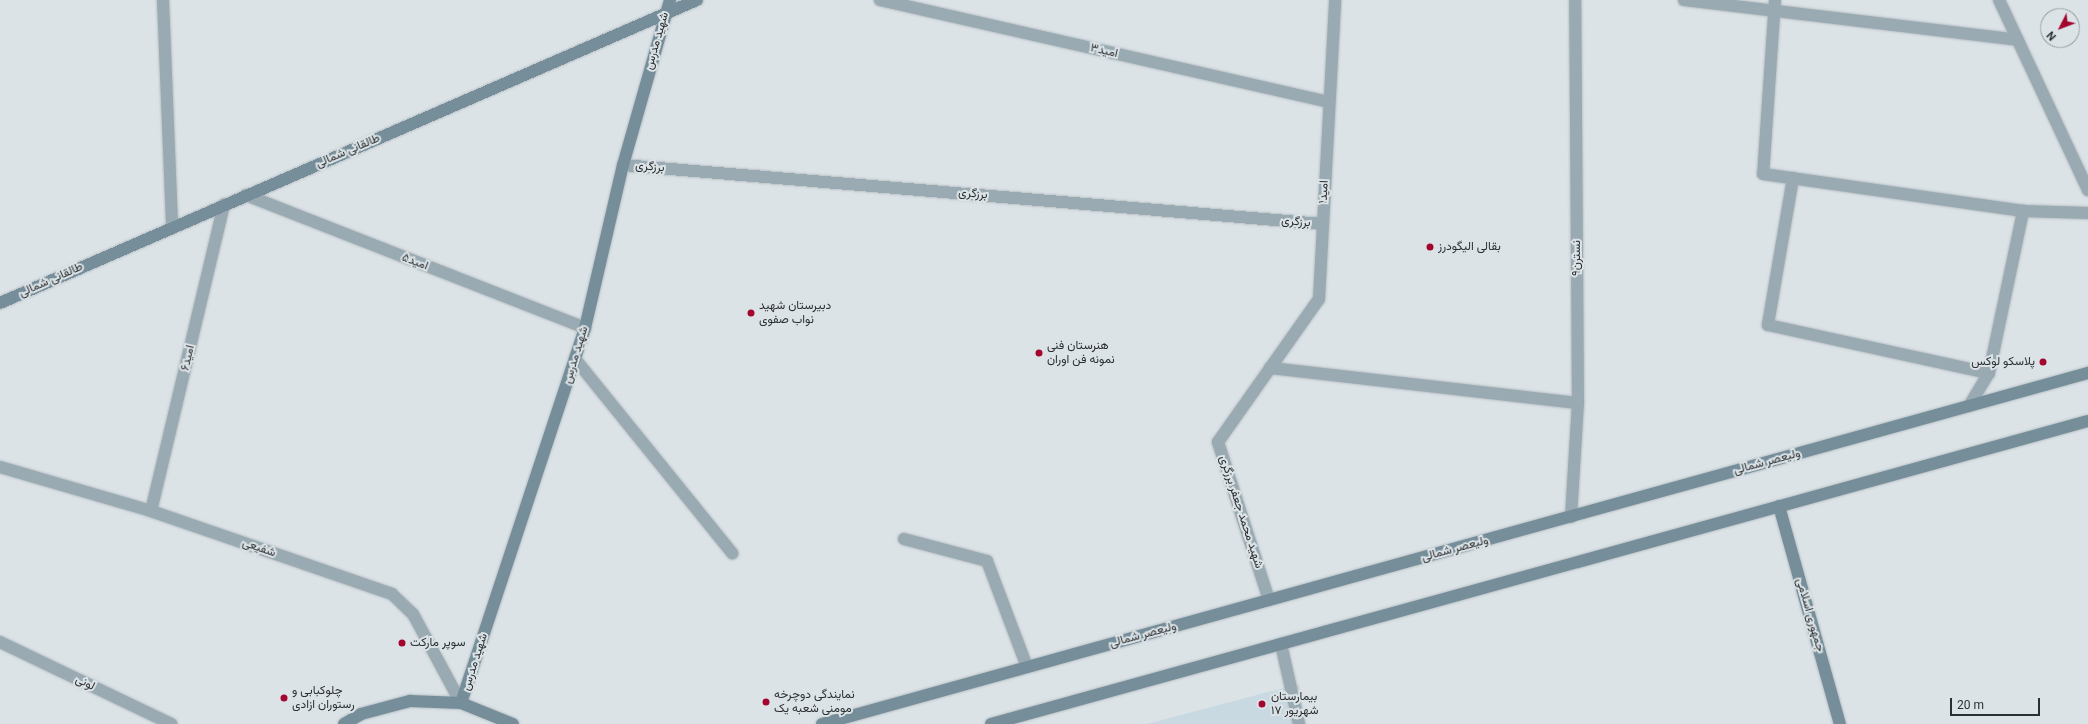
<!DOCTYPE html>
<html>
<head>
<meta charset="utf-8">
<style>
  body { margin:0 }
  #map { position:relative; width:2088px; height:724px; overflow:hidden; background:#dbe3e7; font-family:Roboto,Vazirmatn,sans-serif }
  div>[style] { position:absolute }
  .built>* { inset:0; background:#c9d9e1 }
  .roads { filter:drop-shadow(0 0 1px #b8bfc3) drop-shadow(0 0 1px #b8bfc3) }
  .street>* { height:12px; margin:-6px; padding:0 6px; transform-origin:6px; border-radius:6px; background:#99aab2 }
  .secondary>* { height:12px; margin:-6px; padding:0 6px; transform-origin:6px; border-radius:6px; background:#758e9a }
  .dots>* { width:11px; height:11px; translate:-50% -50%; box-sizing:border-box; border:2px solid #dbe3e7; border-radius:50% }
  span { translate:-50% -50%; white-space:nowrap; text-align:center; line-height:1.15; -webkit-text-stroke:4px #dbe3e7; paint-order:stroke }
  .street-label { font-size:12px; color:#2c2f31 }
  .poi-label { font-size:12px; color:#2c2f31 }
  .left { translate:0 -50%; text-align:left }
  .right { translate:-100% -50%; text-align:right }
  .north { position:absolute; left:2040px; top:8px; width:40px; height:40px; box-sizing:border-box; background:#dbe3e7; border:1px solid #959b9e; border-radius:50%; rotate:228deg; font-size:11px; font-weight:700; line-height:16px; text-align:center; color:#2c2f31 }
  .north::after { content:''; display:block; margin:auto; width:14px; height:18px; background:#a3052f; clip-path:polygon(50% 0,100% 100%,50% 72%,0 100%) }
  .scale { position:absolute; left:1950px; top:698px; width:90px; height:18px; box-sizing:border-box; border:2px solid #2c2f31; border-top:0; padding-left:5px; font-size:12px; line-height:14px; white-space:nowrap; color:#2c2f31; -webkit-text-stroke:3px #dbe3e7; paint-order:stroke }
</style>
</head>
<body>
<div id="map">
  <div class="built">
    <div style="clip-path:polygon(1299px 684px,1305px 724px,1147px 724px)"></div>
  </div>
  <div class="roads">
    <div class="street">
      <div style="left:163px;top:0;width:227px;rotate:87.7deg"></div>
      <div style="left:880px;top:0;width:460px;rotate:12.8deg"></div>
      <div style="left:1684px;top:0;width:336px;rotate:6.8deg"></div>
      <div style="left:1775px;top:0;width:174px;rotate:93.9deg"></div>
      <div style="left:1763px;top:174px;width:263px;rotate:8.1deg"></div>
      <div style="left:2023px;top:211px;width:65px;rotate:1.8deg"></div>
      <div style="left:1999px;top:0;width:210px;rotate:64.9deg"></div>
      <div style="left:623px;top:165px;width:702px;rotate:4.82deg"></div>
      <div style="left:1793px;top:178px;width:149px;rotate:99.7deg"></div>
      <div style="left:1768px;top:325px;width:226px;rotate:12.3deg"></div>
      <div style="left:246px;top:195px;width:364px;rotate:21.4deg"></div>
      <div style="left:575px;top:359px;width:250px;rotate:51deg"></div>
      <div style="left:1270px;top:368px;width:310px;rotate:6.5deg"></div>
      <div style="left:1969px;top:406px;width:39px;rotate:-59deg"></div>
      <div style="left:1989px;top:373px;width:166px;rotate:-78.1deg"></div>
      <div style="left:0;top:467px;width:157px;rotate:16.2deg"></div>
      <div style="left:151px;top:511px;width:255px;rotate:19deg"></div>
      <div style="left:392px;top:594px;width:29px;rotate:44deg"></div>
      <div style="left:413px;top:614px;width:101px;rotate:61.7deg"></div>
      <div style="left:151px;top:511px;width:315px;rotate:-76.6deg"></div>
      <div style="left:1571px;top:517px;width:114px;rotate:-86.5deg"></div>
      <div style="left:1578px;top:403px;width:403px;rotate:-90.4deg"></div>
      <div style="left:904px;top:539px;width:86px;rotate:14.8deg"></div>
      <div style="left:987px;top:561px;width:113px;rotate:69.3deg"></div>
      <div style="left:1269px;top:600px;width:166px;rotate:-107.9deg"></div>
      <div style="left:1218px;top:442px;width:175px;rotate:-54.8deg"></div>
      <div style="left:1319px;top:299px;width:299px;rotate:-86.9deg"></div>
      <div style="left:0;top:642px;width:190px;rotate:25.6deg"></div>
      <div style="left:1281px;top:644px;width:82px;rotate:77.3deg"></div>
    </div>
    <div class="secondary">
      <div style="left:0;top:303px;width:760px;rotate:-23.5deg"></div>
      <div style="left:1779px;top:506px;width:226px;rotate:74.4deg"></div>
      <div style="left:461px;top:703px;width:395px;rotate:-71.7deg"></div>
      <div style="left:585px;top:328px;width:167px;rotate:-76.9deg"></div>
      <div style="left:623px;top:165px;width:172px;rotate:-74.1deg"></div>
      <div style="left:344px;top:724px;width:20px;rotate:-30deg"></div>
      <div style="left:361px;top:714px;width:51px;rotate:-14.9deg"></div>
      <div style="left:410px;top:701px;width:51px;rotate:2.2deg"></div>
      <div style="left:461px;top:703px;width:56px;rotate:22deg"></div>
      <div style="left:822px;top:724px;width:1314px;rotate:-15.5deg"></div>
      <div style="left:991px;top:724px;width:1138px;rotate:-15.44deg"></div>
    </div>
  </div>
  <div class="dots">
    <div style="left:1430px;top:247px;background:#a3052f"></div>
    <div style="left:751px;top:313px;background:#a3052f"></div>
    <div style="left:1039px;top:353px;background:#a3052f"></div>
    <div style="left:2043px;top:362px;background:#a3052f"></div>
    <div style="left:402px;top:643px;background:#a3052f"></div>
    <div style="left:284px;top:698px;background:#a3052f"></div>
    <div style="left:766px;top:702px;background:#a3052f"></div>
    <div style="left:1262px;top:704px;background:#a3052f"></div>
  </div>
  <div class="street-label">
    <span style="left:657px;top:41px;rotate:-74deg">شهید مدرس</span>
    <span style="left:1104px;top:51px;rotate:13deg">امید۳</span>
    <span style="left:348px;top:151px;rotate:-23deg">طالقانی شمالی</span>
    <span style="left:650px;top:167px;rotate:5deg">برزگری</span>
    <span style="left:1324px;top:192px;rotate:-87deg">امید۱</span>
    <span style="left:973px;top:194px;rotate:5deg">برزگری</span>
    <span style="left:1296px;top:222px;rotate:5deg">برزگری</span>
    <span style="left:1577px;top:258px;rotate:-90deg">نسترن۹</span>
    <span style="left:415px;top:262px;rotate:21deg">امید۵</span>
    <span style="left:51px;top:280px;rotate:-24deg">طالقانی شمالی</span>
    <span style="left:576px;top:355px;rotate:-73deg">شهید مدرس</span>
    <span style="left:188px;top:358px;rotate:-77deg">امید۶</span>
    <span style="left:1767px;top:462px;rotate:-15deg">ولیعصر شمالی</span>
    <span style="left:1241px;top:512px;rotate:72deg">شهید محمد جعفر برزگری</span>
    <span style="left:259px;top:548px;rotate:19deg">شفیعی</span>
    <span style="left:1455px;top:549px;rotate:-15deg">ولیعصر شمالی</span>
    <span style="left:1810px;top:615px;rotate:74deg">جمهوری اسلامی</span>
    <span style="left:1143px;top:635px;rotate:-15deg">ولیعصر شمالی</span>
    <span style="left:475px;top:662px;rotate:-72deg">شهید مدرس</span>
    <span style="left:85px;top:683px;rotate:26deg">لونی</span>
  </div>
  <div class="poi-label">
    <span class="left" style="left:1438px;top:247px">بقالی الیگودرز</span>
    <span class="left" style="left:759px;top:313px">دبیرستان شهید<br>نواب صفوی</span>
    <span class="left" style="left:1047px;top:353px">هنرستان فنی<br>نمونه فن اوران</span>
    <span class="right" style="left:2035px;top:362px">پلاسکو لوکس</span>
    <span class="left" style="left:410px;top:643px">سوپر مارکت</span>
    <span class="left" style="left:292px;top:698px">چلوکبابی و<br>رستوران ازادی</span>
    <span class="left" style="left:774px;top:702px">نمایندگی دوچرخه<br>مومنی شعبه یک</span>
    <span class="left" style="left:1271px;top:704px">بیمارستان<br>۱۷ شهریور</span>
  </div>
  <div class="north">N</div>
  <div class="scale">20 m</div>
</div>
</body>
</html>
